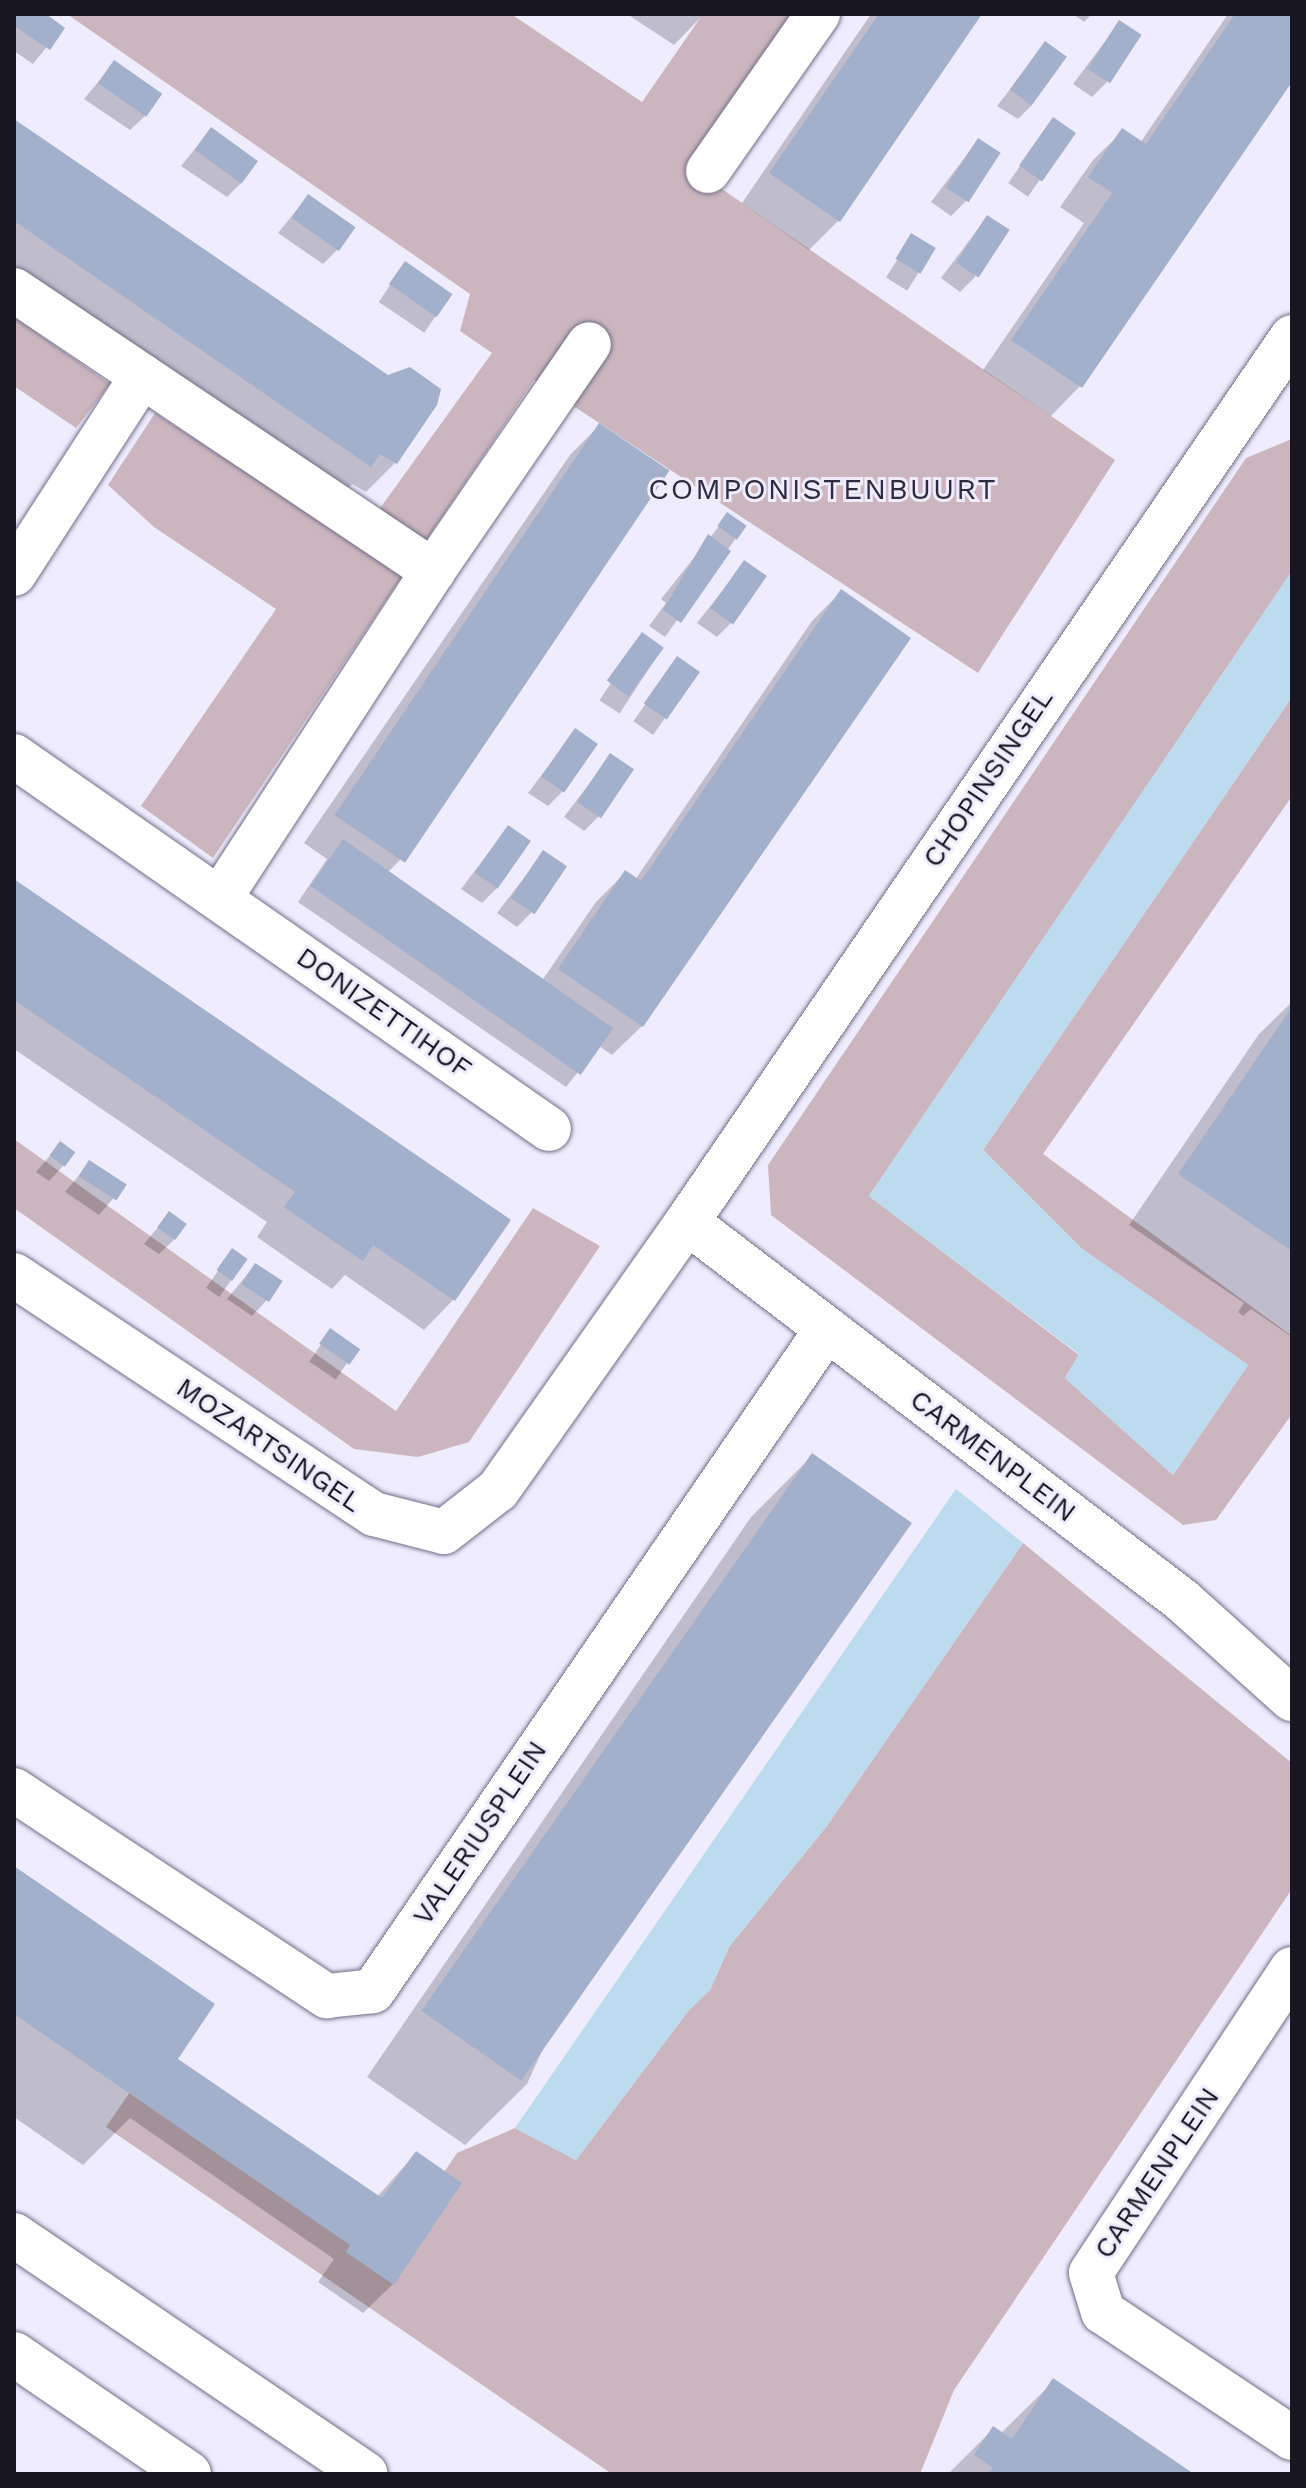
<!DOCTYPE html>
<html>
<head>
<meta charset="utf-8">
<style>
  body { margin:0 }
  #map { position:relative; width:1306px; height:2488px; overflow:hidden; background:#efecfe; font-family:"Work Sans",sans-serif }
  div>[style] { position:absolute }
  .green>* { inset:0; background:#cbb6bf }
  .water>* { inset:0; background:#bcdbee }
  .shadow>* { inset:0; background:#0003; transform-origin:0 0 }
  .building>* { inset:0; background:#a2b0cc; transform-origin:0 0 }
  .roads { filter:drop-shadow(0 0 2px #716d87) drop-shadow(0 0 2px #716d87) }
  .street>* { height:44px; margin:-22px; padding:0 22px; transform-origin:22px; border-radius:22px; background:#fff }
  .secondary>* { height:44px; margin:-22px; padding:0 22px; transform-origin:22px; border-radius:22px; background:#fff }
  span { translate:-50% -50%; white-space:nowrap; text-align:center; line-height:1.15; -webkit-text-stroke:6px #efecfe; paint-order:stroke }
  .street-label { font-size:28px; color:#181620 }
  .neighbourhood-label { font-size:30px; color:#2e2a40; letter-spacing:2px }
  .frame { position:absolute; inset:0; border:16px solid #181620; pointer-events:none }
</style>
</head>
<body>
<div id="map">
  <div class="green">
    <div style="clip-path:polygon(67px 14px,511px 14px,642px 102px,703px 14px,794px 14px,690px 167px,1115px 460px,978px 673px,534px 380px,213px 858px,141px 806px,276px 609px,154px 527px,108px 485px,155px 413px,355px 543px,492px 353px,460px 331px,470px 294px)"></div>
    <div style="clip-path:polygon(14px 317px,110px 384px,76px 428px,14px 386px)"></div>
    <div style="clip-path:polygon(1292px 439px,1292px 571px,869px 1196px,1079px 1355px,1065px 1378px,1173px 1475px,1248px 1365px,1081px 1248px,983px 1150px,1292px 697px,1292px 796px,1043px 1154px,1292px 1336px,1292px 1414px,1216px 1520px,1183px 1525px,771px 1215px,768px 1165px,1246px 458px)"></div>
    <div style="clip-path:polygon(14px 1139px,396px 1411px,533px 1208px,600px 1246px,469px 1442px,418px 1457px,354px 1449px,14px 1208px)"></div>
    <div style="clip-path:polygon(1023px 1543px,1292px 1763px,1292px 1889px,954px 2390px,920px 2474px,612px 2474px,106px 2127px,135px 2085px,387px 2257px,457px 2153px,515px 2128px,576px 2160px,689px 2010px,710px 1990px,729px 1947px,826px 1827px)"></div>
  </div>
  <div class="water">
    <div style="clip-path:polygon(1292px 571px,1292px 697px,983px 1150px,1081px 1248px,1248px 1365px,1173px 1475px,1065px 1378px,1079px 1354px,869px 1196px)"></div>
    <div style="clip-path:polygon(956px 1489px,1023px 1543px,826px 1827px,729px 1947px,710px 1990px,689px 2010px,576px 2160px,515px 2128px)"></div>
  </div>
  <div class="shadow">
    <div style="clip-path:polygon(14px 14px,42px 14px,62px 28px,33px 64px,14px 51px)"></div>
    <div style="clip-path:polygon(627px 14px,704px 14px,674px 45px)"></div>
    <div style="clip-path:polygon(871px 14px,980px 14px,838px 221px,809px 250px,742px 203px)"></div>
    <div style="clip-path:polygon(1073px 14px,1092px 14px,1084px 22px)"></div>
    <div style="clip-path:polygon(1228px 14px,1292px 14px,1292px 78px,1080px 386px,1051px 416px,983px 370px,1084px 223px,1060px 207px,1093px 160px,1123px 131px,1140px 143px)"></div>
    <div style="clip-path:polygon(1119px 23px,1107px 82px,1092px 97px,1073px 84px)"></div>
    <div style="clip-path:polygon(1045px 44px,1032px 105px,1018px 119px,997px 106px)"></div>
    <div style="clip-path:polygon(114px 63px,145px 116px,130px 130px,84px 99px)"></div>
    <div style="left:1053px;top:119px;width:24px;height:78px;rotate:35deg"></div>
    <div style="clip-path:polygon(14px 121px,395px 463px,366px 492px,352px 484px,340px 496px,14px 272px)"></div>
    <div style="clip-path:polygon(211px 129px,242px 182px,227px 197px,181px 166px)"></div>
    <div style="clip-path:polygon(978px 140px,966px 201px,951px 216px,931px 202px)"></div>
    <div style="clip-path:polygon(308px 196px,338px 249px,323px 264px,278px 233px)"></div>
    <div style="clip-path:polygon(987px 217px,975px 277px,960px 292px,941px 278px)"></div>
    <div style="left:912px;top:236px;width:25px;height:49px;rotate:32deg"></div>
    <div style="left:405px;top:263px;width:55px;height:47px;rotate:34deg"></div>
    <div style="clip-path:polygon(599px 426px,400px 860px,388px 872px,543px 979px,596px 902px,625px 873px,635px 880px,812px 621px,841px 592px,642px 1026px,612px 1055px,599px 1046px,566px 1087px,298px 902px,327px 859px,304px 843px,570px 455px)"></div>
    <div style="clip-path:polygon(728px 515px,736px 538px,665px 637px,649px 626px,666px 603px,661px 599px)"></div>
    <div style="clip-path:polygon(744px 563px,732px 622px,717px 637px,697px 623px)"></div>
    <div style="left:642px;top:635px;width:24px;height:78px;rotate:33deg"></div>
    <div style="left:677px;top:659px;width:24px;height:76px;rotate:35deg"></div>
    <div style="clip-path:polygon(575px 731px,563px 791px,548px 806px,528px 793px)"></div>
    <div style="clip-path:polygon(611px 755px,599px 816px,584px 831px,564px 817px)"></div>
    <div style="clip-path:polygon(508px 827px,497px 888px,482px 903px,461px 889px)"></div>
    <div style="clip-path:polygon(543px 853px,532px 912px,517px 927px,497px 913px)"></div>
    <div style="clip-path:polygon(14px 882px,508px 1221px,453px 1300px,424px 1330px,345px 1275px,332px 1289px,294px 1263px,257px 1237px,267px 1222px,14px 1049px)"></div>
    <div style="clip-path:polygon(1292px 1002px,1292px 1337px,1251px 1309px,1243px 1316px,1238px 1312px,1244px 1303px,1129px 1225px,1259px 1034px)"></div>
    <div style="clip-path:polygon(60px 1144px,63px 1166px,49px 1181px,36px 1172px)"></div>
    <div style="clip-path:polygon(90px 1162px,124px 1186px,99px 1215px,65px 1192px)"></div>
    <div style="clip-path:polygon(170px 1213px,174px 1240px,159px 1254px,144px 1244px)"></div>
    <div style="left:232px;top:1251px;width:16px;height:45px;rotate:35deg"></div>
    <div style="clip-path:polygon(255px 1265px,266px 1301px,252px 1316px,227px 1299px)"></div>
    <div style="left:330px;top:1331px;width:32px;height:37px;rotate:34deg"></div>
    <div style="clip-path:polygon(812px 1456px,527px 2084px,465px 2145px,367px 2077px,751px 1517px)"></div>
    <div style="clip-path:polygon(14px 1868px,170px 2066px,377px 2197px,416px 2153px,393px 2284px,363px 2313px,318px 2282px,334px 2259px,130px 2118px,83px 2165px,14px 2117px)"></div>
    <div style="clip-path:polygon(1054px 2381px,1191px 2474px,948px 2474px,994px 2428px,1001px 2433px)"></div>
  </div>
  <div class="building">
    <div style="clip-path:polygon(14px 14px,46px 14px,65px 28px,50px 50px,14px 26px)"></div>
    <div style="clip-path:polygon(879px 14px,982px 14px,840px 222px,769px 173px)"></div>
    <div style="clip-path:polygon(1235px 14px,1292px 14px,1292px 82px,1082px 388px,1011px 340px,1112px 193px,1088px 177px,1122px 128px,1146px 144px)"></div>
    <div style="left:1119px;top:20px;width:27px;height:58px;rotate:33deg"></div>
    <div style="left:1045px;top:41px;width:27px;height:60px;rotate:36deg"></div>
    <div style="left:114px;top:60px;width:59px;height:28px;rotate:35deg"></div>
    <div style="left:1053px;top:117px;width:28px;height:59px;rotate:35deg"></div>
    <div style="clip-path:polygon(14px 119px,388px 375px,410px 367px,441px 389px,437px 405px,397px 464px,380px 454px,371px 467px,14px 221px)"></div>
    <div style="left:211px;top:127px;width:58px;height:28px;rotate:36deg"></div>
    <div style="left:978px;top:138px;width:27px;height:59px;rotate:33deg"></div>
    <div style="left:308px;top:194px;width:58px;height:29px;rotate:35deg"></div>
    <div style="left:987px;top:215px;width:27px;height:57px;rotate:33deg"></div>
    <div style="left:911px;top:233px;width:29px;height:30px;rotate:31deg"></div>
    <div style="left:405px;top:261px;width:58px;height:28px;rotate:35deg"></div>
    <div style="left:599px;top:423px;width:85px;height:473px;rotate:34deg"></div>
    <div style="left:727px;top:512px;width:24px;height:17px;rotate:35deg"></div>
    <div style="clip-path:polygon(708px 534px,731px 551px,681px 623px,663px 610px)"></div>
    <div style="left:744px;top:560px;width:28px;height:59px;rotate:35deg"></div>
    <div style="clip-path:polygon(841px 589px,911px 638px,643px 1027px,558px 969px,625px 870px,641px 881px)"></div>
    <div style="left:642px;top:632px;width:27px;height:60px;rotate:36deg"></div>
    <div style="left:677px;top:656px;width:28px;height:58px;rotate:35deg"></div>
    <div style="left:575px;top:728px;width:28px;height:59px;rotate:35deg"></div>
    <div style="left:610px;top:753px;width:29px;height:59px;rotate:34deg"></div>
    <div style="left:508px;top:825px;width:28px;height:58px;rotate:35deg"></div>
    <div style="left:343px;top:839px;width:330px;height:57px;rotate:35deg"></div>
    <div style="left:543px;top:850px;width:29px;height:58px;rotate:34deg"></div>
    <div style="clip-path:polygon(14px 879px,511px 1220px,455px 1301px,373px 1245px,363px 1261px,323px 1234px,284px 1207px,295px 1192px,14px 1000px)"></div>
    <div style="clip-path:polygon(1292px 1007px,1292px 1251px,1178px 1174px)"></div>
    <div style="left:60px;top:1141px;width:19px;height:18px;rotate:36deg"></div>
    <div style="left:89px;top:1160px;width:45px;height:19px;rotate:33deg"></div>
    <div style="left:169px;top:1211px;width:22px;height:20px;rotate:36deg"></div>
    <div style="left:232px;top:1248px;width:19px;height:27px;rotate:35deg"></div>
    <div style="left:255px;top:1263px;width:33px;height:25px;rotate:33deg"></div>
    <div style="left:330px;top:1328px;width:37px;height:19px;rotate:35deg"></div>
    <div style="left:812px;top:1453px;width:122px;height:681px;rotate:35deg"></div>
    <div style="clip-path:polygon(14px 1866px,215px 2004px,178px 2059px,382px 2198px,416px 2151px,462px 2183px,394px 2285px,346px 2252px,350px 2245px,14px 2014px)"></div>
    <div style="clip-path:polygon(1053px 2378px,1194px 2474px,988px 2474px,993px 2468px,974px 2455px,993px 2426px,1012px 2439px)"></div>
  </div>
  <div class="roads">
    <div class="street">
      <div style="left:708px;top:171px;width:192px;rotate:-55deg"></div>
      <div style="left:14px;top:290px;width:505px;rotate:33.85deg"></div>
      <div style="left:433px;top:571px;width:275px;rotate:-55.5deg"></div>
      <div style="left:14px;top:574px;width:236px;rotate:-57.1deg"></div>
      <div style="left:14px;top:756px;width:652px;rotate:34.88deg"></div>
      <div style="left:220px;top:898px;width:390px;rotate:-56.9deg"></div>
      <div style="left:687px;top:1222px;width:624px;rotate:37.38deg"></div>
      <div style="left:1183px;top:1601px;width:147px;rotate:42deg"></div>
      <div style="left:14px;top:1275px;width:432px;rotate:33.6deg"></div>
      <div style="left:374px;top:1514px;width:72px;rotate:14.4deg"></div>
      <div style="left:444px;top:1532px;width:68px;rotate:-37.9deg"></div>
      <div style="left:498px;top:1490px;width:328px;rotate:-54.8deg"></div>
      <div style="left:687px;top:1222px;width:1072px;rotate:-55.64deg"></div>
      <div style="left:14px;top:1790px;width:375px;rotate:33.4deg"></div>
      <div style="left:327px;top:1996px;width:46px;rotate:-6.2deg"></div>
      <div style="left:373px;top:1991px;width:803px;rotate:-55.56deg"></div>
      <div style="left:1292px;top:1969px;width:364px;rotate:123.5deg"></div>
      <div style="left:1091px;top:2273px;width:41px;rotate:72.9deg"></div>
      <div style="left:1103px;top:2312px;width:227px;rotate:33.7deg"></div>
    </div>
    <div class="secondary">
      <div style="left:14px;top:2235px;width:425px;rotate:34.2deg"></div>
      <div style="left:14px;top:2354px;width:212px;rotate:34.4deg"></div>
    </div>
  </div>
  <div class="street-label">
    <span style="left:988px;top:778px;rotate:-56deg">CHOPINSINGEL</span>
    <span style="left:384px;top:1013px;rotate:35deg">DONIZETTIHOF</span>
    <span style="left:269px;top:1445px;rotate:34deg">MOZARTSINGEL</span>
    <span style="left:993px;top:1456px;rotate:37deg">CARMENPLEIN</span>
    <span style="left:480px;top:1833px;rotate:-56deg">VALERIUSPLEIN</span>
    <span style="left:1157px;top:2173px;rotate:-56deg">CARMENPLEIN</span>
  </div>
  <div class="neighbourhood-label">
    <span style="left:823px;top:489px">COMPONISTENBUURT</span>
  </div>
  <div class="frame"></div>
</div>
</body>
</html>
